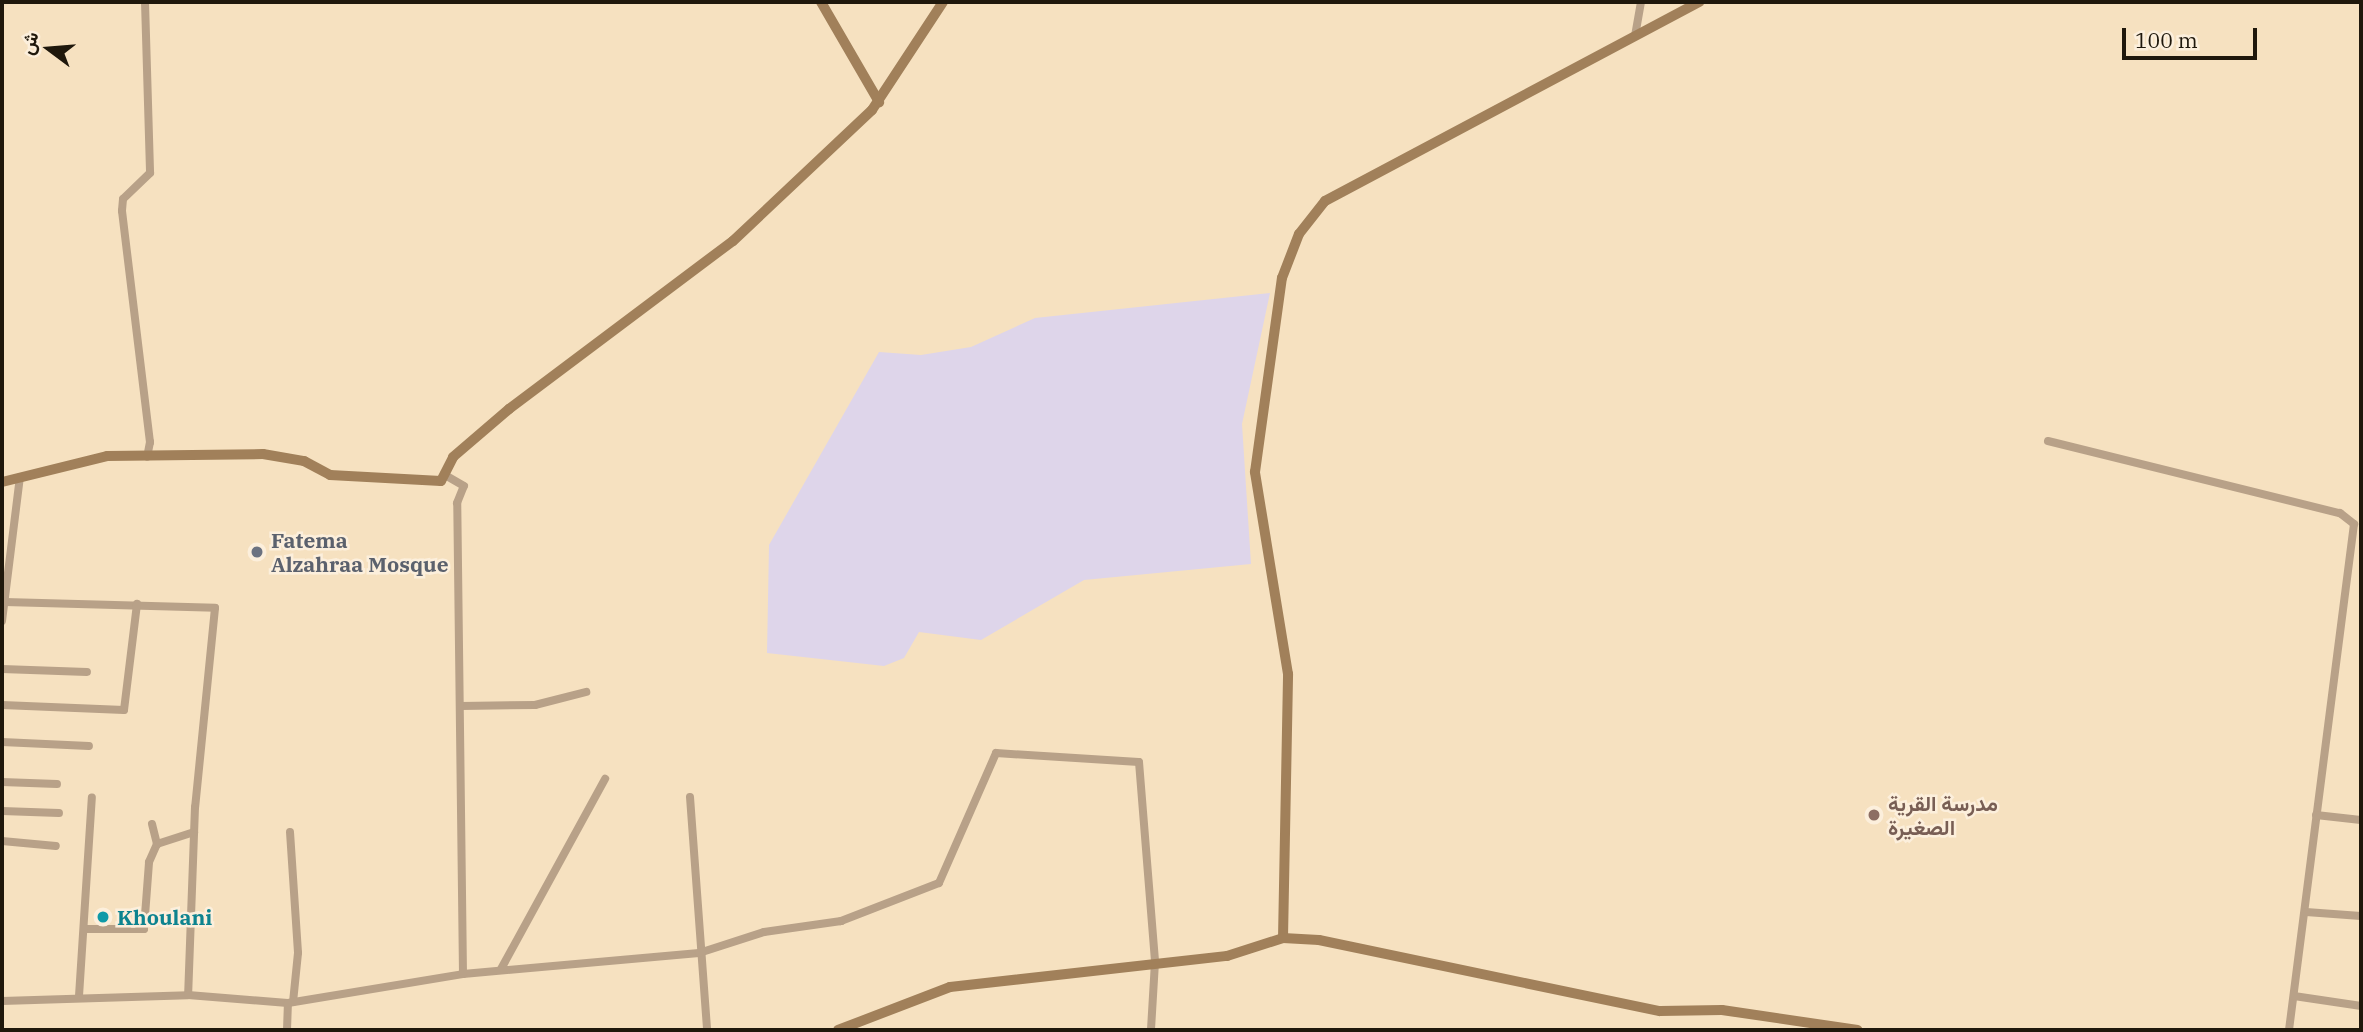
<!DOCTYPE html>
<html>
<head>
<meta charset="utf-8">
<style>
  body { margin:0 }
  #map { position:relative; width:2363px; height:1032px; overflow:hidden; background:#f6e1c0; font-family:"IBM Plex Serif",Vazirmatn,serif }
  div>[style] { position:absolute }
  .industrial>* { inset:0; background:#ded5ea }
  .street>* { height:8px; margin:-4px; padding:0 4px; transform-origin:4px; border-radius:4px; background:#b8a188 }
  .secondary>* { height:10px; margin:-5px; padding:0 5px; transform-origin:5px; border-radius:5px; background:#a1805a }
  .dots>* { width:19px; height:19px; translate:-50% -50%; box-sizing:border-box; border:4px solid #fcefdc; border-radius:50% }
  span { translate:-50% -50%; white-space:nowrap; text-align:center; line-height:1.15; -webkit-text-stroke:5px #fcefdc; paint-order:stroke }
  .worship-label { font-size:21px; color:#5b616d; font-weight:700 }
  .left { translate:0 -50%; text-align:left }
  .education-label { font-size:21px; color:#785e54; font-weight:700 }
  .culture-label { font-size:21px; color:#0d838f; font-weight:700 }
  .frame { position:absolute; inset:0; border:4px solid #1f180c; pointer-events:none }
  .north { position:absolute; left:14px; top:14px; width:70px; height:70px; -webkit-text-stroke:5px #fcefdc; paint-order:stroke; rotate:286deg; font-size:19px; font-weight:700; line-height:28px; text-align:center; color:#1f180c }
  .north::after { content:''; display:block; margin:auto; width:24px; height:32px; background:#1f180c; clip-path:polygon(50% 0,100% 100%,50% 72%,0 100%) }
  .scale { position:absolute; left:2122px; top:28px; width:135px; height:32px; box-sizing:border-box; border:4px solid #1f180c; border-top:0; padding-left:9px; font-size:21px; line-height:24px; white-space:nowrap; color:#1f180c; -webkit-text-stroke:5px #fcefdc; paint-order:stroke }
</style>
</head>
<body>
<div id="map">
  <div class="industrial">
    <div style="clip-path:polygon(1270px 293px,1242px 424px,1251px 564px,1084px 580px,981px 640px,919px 632px,904px 658px,884px 666px,767px 653px,769px 545px,879px 352px,921px 355px,971px 347px,1035px 318px)"></div>
  </div>
  <div class="street">
    <div style="left:145px;top:2px;width:171px;rotate:88.3deg"></div>
    <div style="left:150px;top:173px;width:37px;rotate:136deg"></div>
    <div style="left:123px;top:199px;width:12px;rotate:95deg"></div>
    <div style="left:122px;top:211px;width:233px;rotate:83.1deg"></div>
    <div style="left:150px;top:442px;width:15px;rotate:101deg"></div>
    <div style="left:1635px;top:36px;width:35px;rotate:-80deg"></div>
    <div style="left:2048px;top:441px;width:301px;rotate:13.9deg"></div>
    <div style="left:2340px;top:513px;width:18px;rotate:38deg"></div>
    <div style="left:2354px;top:524px;width:510px;rotate:97.32deg"></div>
    <div style="left:5px;top:602px;width:210px;rotate:1.6deg"></div>
    <div style="left:215px;top:608px;width:200px;rotate:95.7deg"></div>
    <div style="left:195px;top:807px;width:188px;rotate:92.1deg"></div>
    <div style="left:2px;top:621px;width:145px;rotate:-82.9deg"></div>
    <div style="left:2px;top:669px;width:85px;rotate:2deg"></div>
    <div style="left:2px;top:705px;width:122px;rotate:2.3deg"></div>
    <div style="left:124px;top:710px;width:107px;rotate:-83deg"></div>
    <div style="left:461px;top:706px;width:74px;rotate:-0.8deg"></div>
    <div style="left:535px;top:705px;width:53px;rotate:-14.3deg"></div>
    <div style="left:2px;top:742px;width:87px;rotate:2.6deg"></div>
    <div style="left:2px;top:782px;width:55px;rotate:2.1deg"></div>
    <div style="left:690px;top:797px;width:234px;rotate:85.8deg"></div>
    <div style="left:2px;top:811px;width:57px;rotate:2deg"></div>
    <div style="left:2316px;top:815px;width:45px;rotate:6.3deg"></div>
    <div style="left:152px;top:824px;width:21px;rotate:76deg"></div>
    <div style="left:290px;top:832px;width:121px;rotate:86.2deg"></div>
    <div style="left:298px;top:953px;width:49px;rotate:95.8deg"></div>
    <div style="left:2px;top:841px;width:54px;rotate:5.3deg"></div>
    <div style="left:2306px;top:912px;width:55px;rotate:4.2deg"></div>
    <div style="left:84px;top:929px;width:60px"></div>
    <div style="left:144px;top:929px;width:67px;rotate:-85.7deg"></div>
    <div style="left:149px;top:862px;width:20px;rotate:-66deg"></div>
    <div style="left:157px;top:844px;width:39px;rotate:-18deg"></div>
    <div style="left:501px;top:969px;width:217px;rotate:-61.3deg"></div>
    <div style="left:463px;top:974px;width:237px;rotate:-5.1deg"></div>
    <div style="left:699px;top:953px;width:68px;rotate:-17.9deg"></div>
    <div style="left:764px;top:932px;width:78px;rotate:-8.1deg"></div>
    <div style="left:841px;top:921px;width:105px;rotate:-21.2deg"></div>
    <div style="left:939px;top:883px;width:142px;rotate:-66.3deg"></div>
    <div style="left:996px;top:753px;width:143px;rotate:3.6deg"></div>
    <div style="left:1139px;top:762px;width:201px;rotate:85.4deg"></div>
    <div style="left:1155px;top:962px;width:68px;rotate:93.4deg"></div>
    <div style="left:79px;top:996px;width:199px;rotate:-86.3deg"></div>
    <div style="left:2294px;top:996px;width:68px;rotate:8.5deg"></div>
    <div style="left:2px;top:1001px;width:186px;rotate:-1.8deg"></div>
    <div style="left:188px;top:995px;width:100px;rotate:4.6deg"></div>
    <div style="left:288px;top:1003px;width:177px;rotate:-9.4deg"></div>
    <div style="left:463px;top:974px;width:471px;rotate:-90.7deg"></div>
    <div style="left:457px;top:503px;width:18px;rotate:-68deg"></div>
    <div style="left:464px;top:486px;width:20px;rotate:-150deg"></div>
    <div style="left:287px;top:1030px;width:27px;rotate:-88deg"></div>
  </div>
  <div class="secondary">
    <div style="left:821px;top:2px;width:116px;rotate:59.9deg"></div>
    <div style="left:2px;top:482px;width:108px;rotate:-13.9deg"></div>
    <div style="left:107px;top:456px;width:156px;rotate:-0.7deg"></div>
    <div style="left:263px;top:454px;width:42px;rotate:9.7deg"></div>
    <div style="left:304px;top:461px;width:30px;rotate:28deg"></div>
    <div style="left:330px;top:475px;width:111px;rotate:3.1deg"></div>
    <div style="left:441px;top:481px;width:27px;rotate:-63deg"></div>
    <div style="left:453px;top:457px;width:74px;rotate:-40.6deg"></div>
    <div style="left:509px;top:409px;width:280px;rotate:-36.9deg"></div>
    <div style="left:733px;top:241px;width:191px;rotate:-43.3deg"></div>
    <div style="left:872px;top:110px;width:129px;rotate:-56.7deg"></div>
    <div style="left:1283px;top:938px;width:264px;rotate:-88.9deg"></div>
    <div style="left:1288px;top:674px;width:205px;rotate:-99.3deg"></div>
    <div style="left:1255px;top:472px;width:196px;rotate:-82.1deg"></div>
    <div style="left:1282px;top:278px;width:47px;rotate:-68.9deg"></div>
    <div style="left:1299px;top:234px;width:42px;rotate:-51.8deg"></div>
    <div style="left:1325px;top:201px;width:424px;rotate:-28deg"></div>
    <div style="left:838px;top:1030px;width:120px;rotate:-21deg"></div>
    <div style="left:950px;top:987px;width:279px;rotate:-6.4deg"></div>
    <div style="left:1227px;top:956px;width:59px;rotate:-17.8deg"></div>
    <div style="left:1283px;top:938px;width:36px;rotate:3deg"></div>
    <div style="left:1319px;top:940px;width:348px;rotate:11.8deg"></div>
    <div style="left:1660px;top:1011px;width:62px;rotate:-0.9deg"></div>
    <div style="left:1722px;top:1010px;width:137px;rotate:8.4deg"></div>
  </div>
  <div class="dots">
    <div style="left:257px;top:552px;background:#6b7280"></div>
    <div style="left:1874px;top:815px;background:#8d6e63"></div>
    <div style="left:103px;top:917px;background:#0f9aa8"></div>
  </div>
  <div class="worship-label">
    <span class="left" style="left:271px;top:552px">Fatema<br>Alzahraa Mosque</span>
  </div>
  <div class="education-label">
    <span class="left" style="left:1888px;top:815px">مدرسة القرية<br>الصغيرة</span>
  </div>
  <div class="culture-label">
    <span class="left" style="left:117px;top:917px">Khoulani</span>
  </div>
  <div class="frame"></div>
  <div class="north">ش</div>
  <div class="scale">100 m</div>
</div>
</body>
</html>
